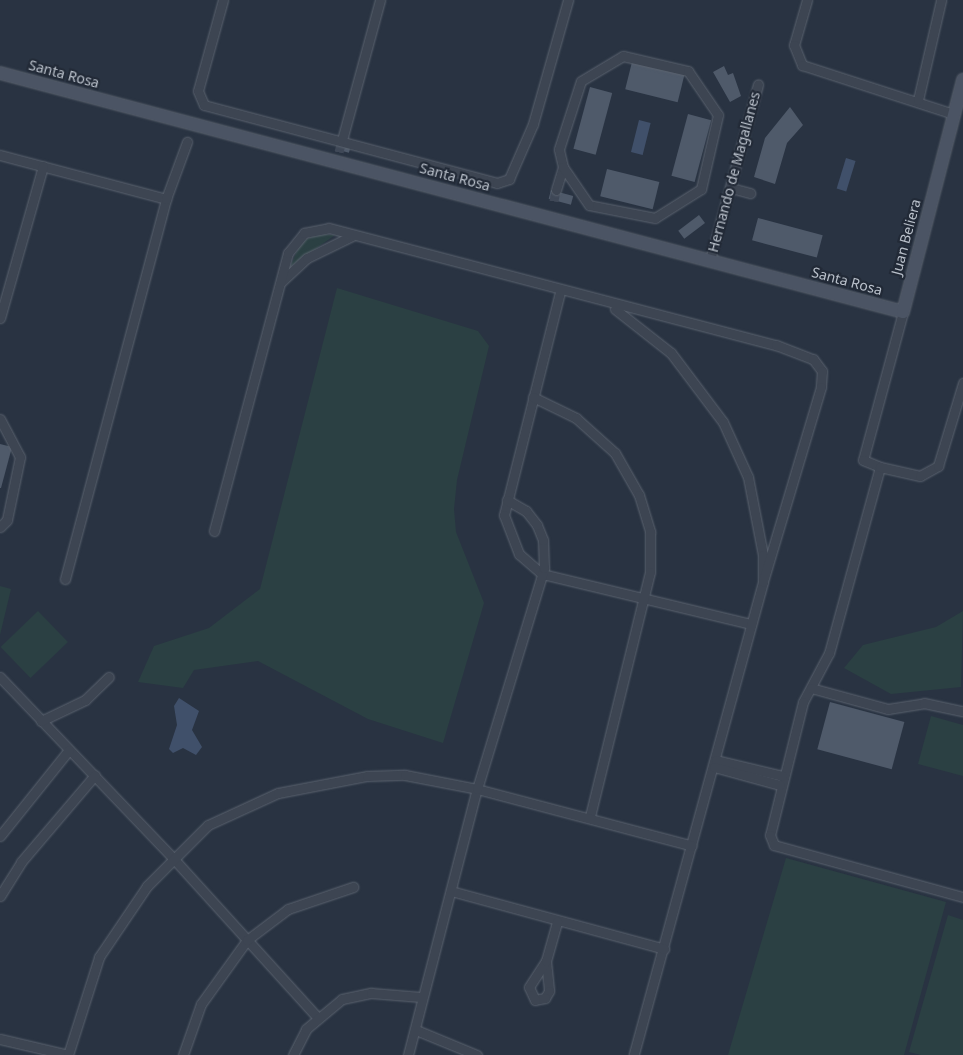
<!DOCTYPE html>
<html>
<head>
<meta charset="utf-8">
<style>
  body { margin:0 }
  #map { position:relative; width:963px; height:1055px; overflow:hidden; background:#293342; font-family:"Noto Sans",sans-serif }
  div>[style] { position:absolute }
  .green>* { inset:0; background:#2b4043; transform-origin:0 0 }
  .water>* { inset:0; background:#40506a; transform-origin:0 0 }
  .building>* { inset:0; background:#4f5a6a; transform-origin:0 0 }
  .street-tunnel>* { height:9px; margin-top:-4.5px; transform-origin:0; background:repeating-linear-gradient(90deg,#3f4857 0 9px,transparent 0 13.5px) }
  .roads { filter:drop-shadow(0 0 1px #5b636f) drop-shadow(0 0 1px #5b636f) }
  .street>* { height:9px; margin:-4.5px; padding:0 4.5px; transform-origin:4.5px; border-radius:4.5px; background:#3d4552 }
  .secondary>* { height:12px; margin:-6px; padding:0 6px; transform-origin:6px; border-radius:6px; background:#4b5464 }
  span { translate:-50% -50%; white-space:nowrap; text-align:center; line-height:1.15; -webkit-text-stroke:4.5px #222a37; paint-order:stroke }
  .street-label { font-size:14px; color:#bac1cb }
</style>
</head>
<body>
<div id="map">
  <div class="green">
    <div style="clip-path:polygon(318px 234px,335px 235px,290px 267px,301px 242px)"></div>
    <div style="clip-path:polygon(337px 288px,478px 331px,489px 346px,457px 480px,454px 509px,456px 532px,484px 603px,443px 743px,368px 719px,258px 661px,194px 670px,183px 688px,138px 682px,154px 646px,209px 628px,260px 589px)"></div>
    <div style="clip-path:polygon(0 586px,11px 589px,0 635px)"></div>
    <div style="left:38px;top:611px;width:43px;height:52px;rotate:46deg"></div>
    <div style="clip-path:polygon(963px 611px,961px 687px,891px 694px,844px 668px,863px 645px,936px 627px)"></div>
    <div style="clip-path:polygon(931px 716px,963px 725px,963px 776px,918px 764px)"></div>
    <div style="clip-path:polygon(786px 858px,946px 902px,904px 1055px,728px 1055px)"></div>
    <div style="clip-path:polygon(948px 915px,963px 920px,963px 1055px,921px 1055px,909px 1052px)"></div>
  </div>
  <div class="water">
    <div style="left:639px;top:120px;width:12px;height:33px;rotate:14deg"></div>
    <div style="left:846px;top:158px;width:10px;height:32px;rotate:17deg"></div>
    <div style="clip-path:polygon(179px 698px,199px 711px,192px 730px,202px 747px,196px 755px,183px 748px,173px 753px,169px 749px,177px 725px,174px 706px)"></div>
  </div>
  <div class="building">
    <div style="left:632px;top:62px;width:54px;height:28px;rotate:14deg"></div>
    <div style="clip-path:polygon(724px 66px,728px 75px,733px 73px,741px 96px,730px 102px,713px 72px)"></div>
    <div style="left:590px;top:87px;width:23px;height:64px;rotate:15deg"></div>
    <div style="clip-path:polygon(790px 107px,803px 125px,787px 143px,775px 184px,754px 177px,765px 138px)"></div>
    <div style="left:688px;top:114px;width:24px;height:64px;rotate:15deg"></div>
    <div style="left:339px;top:143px;width:12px;height:7px;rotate:14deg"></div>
    <div style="left:607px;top:169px;width:54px;height:28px;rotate:14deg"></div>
    <div style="left:551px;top:190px;width:23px;height:9px;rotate:15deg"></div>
    <div style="left:699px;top:215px;width:10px;height:26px;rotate:53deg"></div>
    <div style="left:758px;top:218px;width:67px;height:23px;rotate:15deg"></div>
    <div style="clip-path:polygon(0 444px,12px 447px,1px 488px,0 488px)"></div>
    <div style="left:830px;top:702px;width:77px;height:49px;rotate:15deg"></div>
  </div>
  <div class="street-tunnel">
    <div style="left:339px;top:152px;width:12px;rotate:-76deg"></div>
    <div style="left:554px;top:201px;width:11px;rotate:-80deg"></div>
  </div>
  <div class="roads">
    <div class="street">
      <div style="left:223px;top:0;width:94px;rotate:105.4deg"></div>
      <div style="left:198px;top:91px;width:15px;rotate:67deg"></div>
      <div style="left:204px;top:105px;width:303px;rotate:14.9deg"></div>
      <div style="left:497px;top:183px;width:13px;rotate:-18deg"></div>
      <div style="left:509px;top:179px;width:60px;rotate:-66.4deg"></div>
      <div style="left:533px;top:124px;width:129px;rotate:-74.2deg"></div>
      <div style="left:807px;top:0;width:47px;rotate:106.1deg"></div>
      <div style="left:794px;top:45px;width:22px;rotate:68deg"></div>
      <div style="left:802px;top:65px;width:160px;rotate:17.9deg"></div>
      <div style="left:918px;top:100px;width:103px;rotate:-77deg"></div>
      <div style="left:342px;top:140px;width:145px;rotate:-74.8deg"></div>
      <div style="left:0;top:155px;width:172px;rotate:14.8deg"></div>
      <div style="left:731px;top:188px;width:20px;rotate:15deg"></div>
      <div style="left:556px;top:190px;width:24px;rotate:-73deg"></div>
      <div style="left:563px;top:167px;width:18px;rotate:-103deg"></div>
      <div style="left:559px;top:149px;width:71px;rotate:-72.1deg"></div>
      <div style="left:581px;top:81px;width:49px;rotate:-30.8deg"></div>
      <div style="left:623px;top:56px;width:67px;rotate:13deg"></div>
      <div style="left:688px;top:71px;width:53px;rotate:55.7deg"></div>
      <div style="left:718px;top:115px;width:76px;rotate:102.9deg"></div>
      <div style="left:701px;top:189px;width:54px;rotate:147.8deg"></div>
      <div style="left:655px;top:218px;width:67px;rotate:-168.9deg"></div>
      <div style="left:589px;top:205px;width:46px;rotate:-124.4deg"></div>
      <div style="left:710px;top:260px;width:182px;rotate:-74.7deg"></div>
      <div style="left:281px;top:282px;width:35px;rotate:-43deg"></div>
      <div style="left:307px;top:258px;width:52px;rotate:-26.1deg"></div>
      <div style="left:560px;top:292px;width:230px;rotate:104.1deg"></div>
      <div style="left:504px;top:515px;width:42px;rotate:69deg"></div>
      <div style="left:519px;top:554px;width:30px;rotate:41deg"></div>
      <div style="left:542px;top:574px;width:215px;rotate:13.5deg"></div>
      <div style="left:615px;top:309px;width:71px;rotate:38.2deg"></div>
      <div style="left:671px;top:353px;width:86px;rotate:53deg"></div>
      <div style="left:723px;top:422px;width:60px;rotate:65.6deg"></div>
      <div style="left:748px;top:477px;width:79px;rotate:79.1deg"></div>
      <div style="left:763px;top:555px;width:27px;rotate:90deg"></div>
      <div style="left:763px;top:582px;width:490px;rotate:105.3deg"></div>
      <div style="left:903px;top:312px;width:153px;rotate:105.1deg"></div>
      <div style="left:863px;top:460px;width:18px;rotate:22deg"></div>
      <div style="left:880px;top:467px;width:193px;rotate:105.3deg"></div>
      <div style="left:829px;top:653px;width:55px;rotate:118deg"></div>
      <div style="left:803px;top:702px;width:137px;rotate:103.9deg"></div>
      <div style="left:770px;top:835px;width:11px;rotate:68deg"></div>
      <div style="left:774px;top:845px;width:196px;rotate:15.4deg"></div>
      <div style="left:0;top:318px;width:158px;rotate:-74.2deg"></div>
      <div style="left:533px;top:397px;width:48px;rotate:26deg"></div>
      <div style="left:576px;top:418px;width:52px;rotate:41.9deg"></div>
      <div style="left:615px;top:453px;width:48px;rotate:60.3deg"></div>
      <div style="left:639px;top:495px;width:39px;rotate:73deg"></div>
      <div style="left:650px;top:532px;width:40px;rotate:90deg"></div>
      <div style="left:650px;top:572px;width:252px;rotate:103.8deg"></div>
      <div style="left:0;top:419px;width:43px;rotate:62.2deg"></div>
      <div style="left:20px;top:457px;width:64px;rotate:101.7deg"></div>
      <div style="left:7px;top:520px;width:10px;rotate:135deg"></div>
      <div style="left:880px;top:467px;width:41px;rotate:12.7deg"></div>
      <div style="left:920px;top:476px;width:21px;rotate:-29deg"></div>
      <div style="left:938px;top:466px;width:87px;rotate:-73.2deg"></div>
      <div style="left:214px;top:531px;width:288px;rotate:-75.1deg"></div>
      <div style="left:288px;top:253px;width:26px;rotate:-51deg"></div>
      <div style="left:304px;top:233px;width:25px;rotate:-11deg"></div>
      <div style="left:329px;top:228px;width:462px;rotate:14.7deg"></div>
      <div style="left:776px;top:345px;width:40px;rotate:21deg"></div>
      <div style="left:813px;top:359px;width:15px;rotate:53deg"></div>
      <div style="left:822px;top:371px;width:16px;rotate:94deg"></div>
      <div style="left:821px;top:387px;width:203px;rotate:106.6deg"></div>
      <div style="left:65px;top:579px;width:393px;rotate:-75.1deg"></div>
      <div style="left:166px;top:199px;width:61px;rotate:-69.8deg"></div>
      <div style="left:0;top:677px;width:250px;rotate:46.3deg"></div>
      <div style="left:173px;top:858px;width:215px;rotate:47.8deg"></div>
      <div style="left:811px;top:688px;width:80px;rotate:15.3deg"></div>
      <div style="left:888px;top:709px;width:36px;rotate:-9deg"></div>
      <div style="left:924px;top:703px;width:40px;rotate:12deg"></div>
      <div style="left:41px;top:721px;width:49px;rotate:-25.5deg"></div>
      <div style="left:85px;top:700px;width:33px;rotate:-44deg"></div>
      <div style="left:716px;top:760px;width:68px;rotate:13.6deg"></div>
      <div style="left:714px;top:767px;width:68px;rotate:15.3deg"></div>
      <div style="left:0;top:836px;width:110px;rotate:-51.3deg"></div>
      <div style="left:451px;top:891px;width:221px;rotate:15.2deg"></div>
      <div style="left:0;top:896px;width:40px;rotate:-58deg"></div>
      <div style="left:21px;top:862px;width:114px;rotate:-49.6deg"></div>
      <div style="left:546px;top:961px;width:30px;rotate:84deg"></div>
      <div style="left:549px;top:991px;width:8px;rotate:120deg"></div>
      <div style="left:545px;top:998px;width:10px;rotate:169deg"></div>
      <div style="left:535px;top:1000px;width:14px;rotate:-115deg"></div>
      <div style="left:529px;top:987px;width:31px;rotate:-57deg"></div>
      <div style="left:546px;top:961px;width:41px;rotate:-74.2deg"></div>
      <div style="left:416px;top:1030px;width:66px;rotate:22.3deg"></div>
      <div style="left:0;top:1039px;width:70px;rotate:13.2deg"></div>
      <div style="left:68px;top:1055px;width:103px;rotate:-72.4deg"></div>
      <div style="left:99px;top:957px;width:86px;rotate:-55.9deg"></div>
      <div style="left:147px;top:886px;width:86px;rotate:-45deg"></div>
      <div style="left:208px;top:825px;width:77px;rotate:-24.6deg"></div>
      <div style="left:278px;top:793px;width:91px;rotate:-10.8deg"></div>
      <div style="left:367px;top:776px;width:38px;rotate:-2deg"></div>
      <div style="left:405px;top:775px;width:73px;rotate:11deg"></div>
      <div style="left:477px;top:789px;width:222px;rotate:14.8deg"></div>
      <div style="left:183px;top:1055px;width:54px;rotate:-70.6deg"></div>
      <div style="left:201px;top:1004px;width:79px;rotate:-54.3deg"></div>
      <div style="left:247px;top:940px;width:51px;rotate:-37.1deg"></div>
      <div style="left:288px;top:909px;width:69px;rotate:-18.7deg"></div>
      <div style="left:293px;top:1055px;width:29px;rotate:-63deg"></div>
      <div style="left:306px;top:1029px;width:47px;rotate:-39.8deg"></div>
      <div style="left:342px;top:999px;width:30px;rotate:-12deg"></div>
      <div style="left:371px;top:993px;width:50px;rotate:4.6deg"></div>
      <div style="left:408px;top:1055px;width:275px;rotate:-75.5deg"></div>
      <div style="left:477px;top:789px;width:231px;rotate:-73.1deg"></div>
      <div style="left:544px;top:568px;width:28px;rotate:-92deg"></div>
      <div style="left:543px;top:540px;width:16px;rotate:-112deg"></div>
      <div style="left:537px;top:525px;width:18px;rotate:-128deg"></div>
      <div style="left:526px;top:511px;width:22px;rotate:-150deg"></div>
    </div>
    <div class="secondary">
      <div style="left:0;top:73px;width:934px;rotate:14.82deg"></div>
      <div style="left:903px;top:312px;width:240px;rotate:-75.5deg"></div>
    </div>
  </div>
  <div class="street-label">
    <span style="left:64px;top:74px;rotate:15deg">Santa Rosa</span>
    <span style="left:734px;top:172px;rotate:-75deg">Hernando de Magallanes</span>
    <span style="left:455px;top:177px;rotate:15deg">Santa Rosa</span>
    <span style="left:906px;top:237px;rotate:-75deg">Juan Beliera</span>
    <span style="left:847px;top:281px;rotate:15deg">Santa Rosa</span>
  </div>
</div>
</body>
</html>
